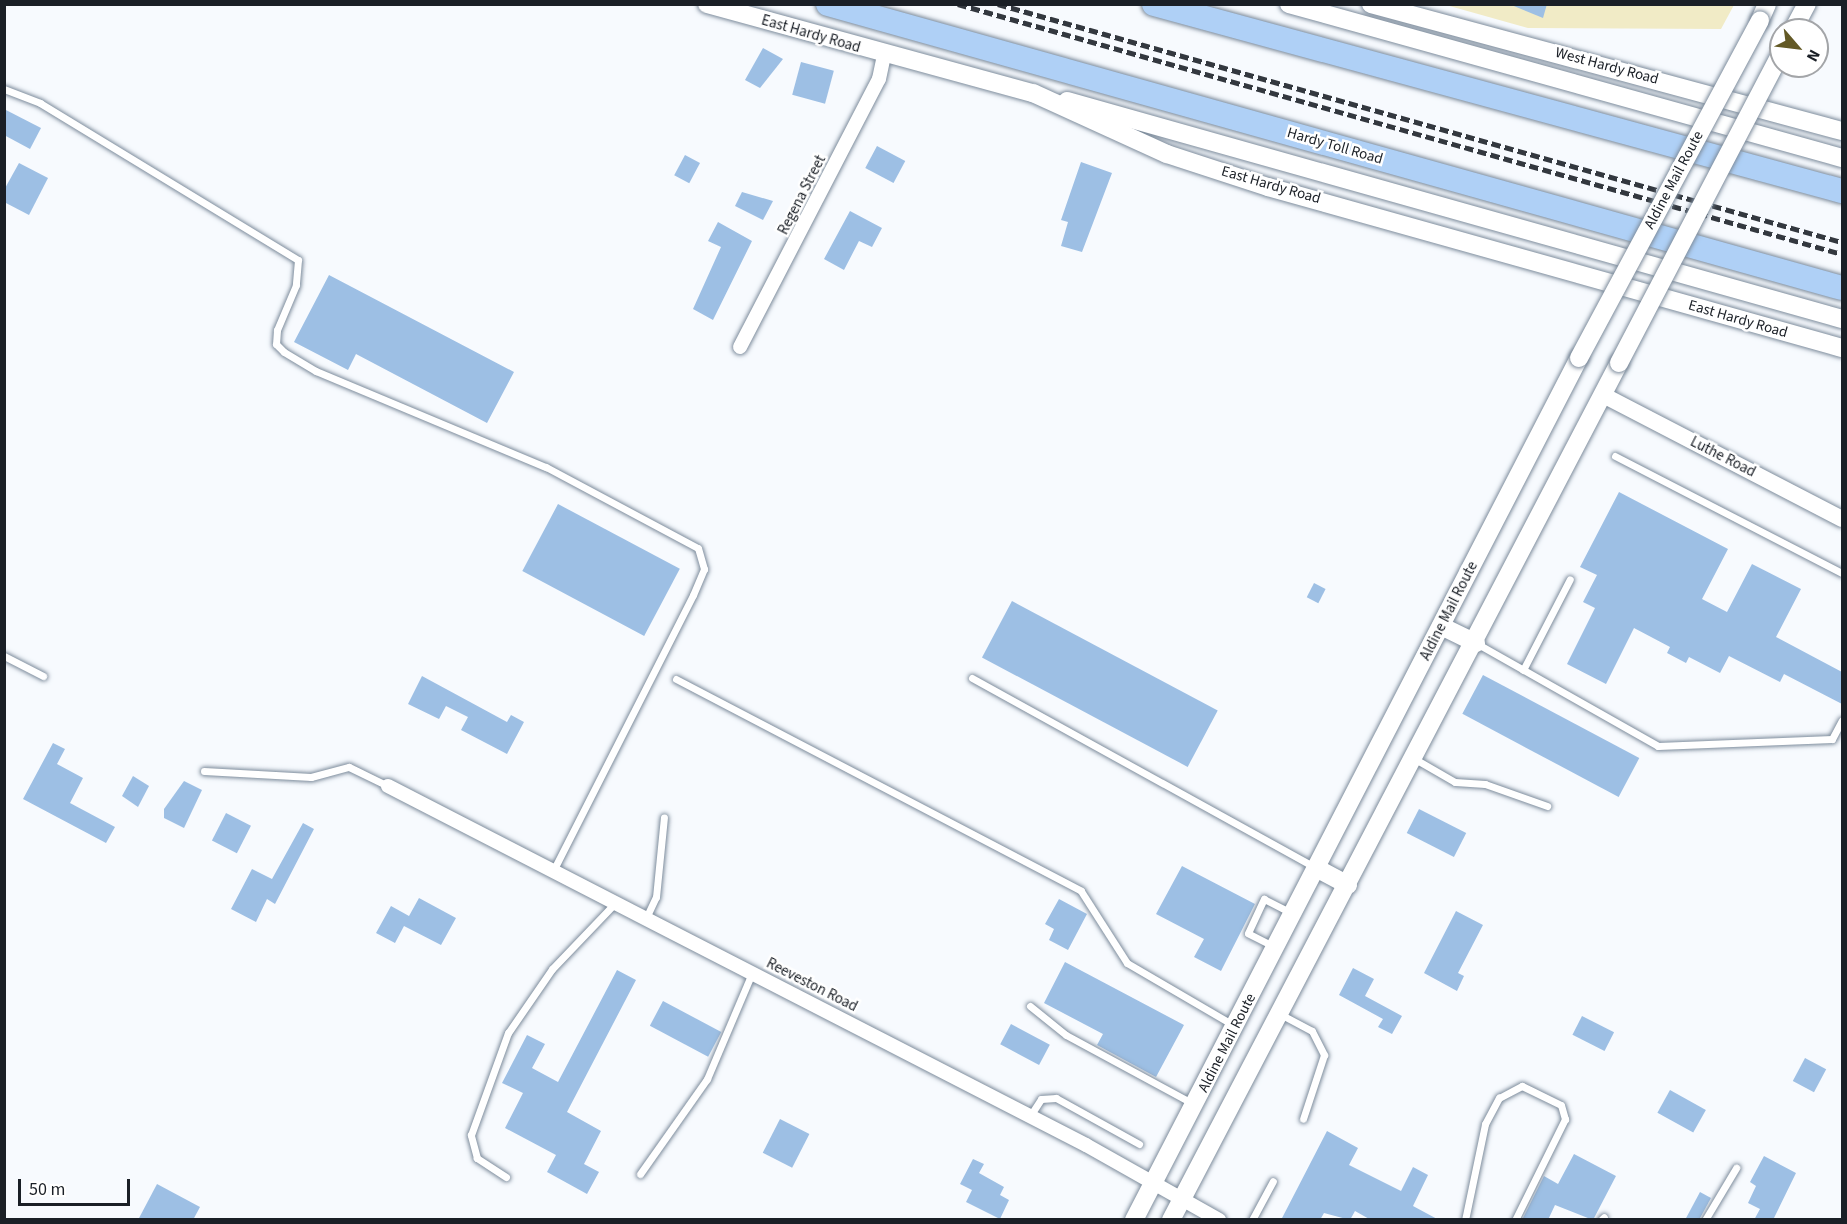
<!DOCTYPE html>
<html>
<head>
<meta charset="utf-8">
<style>
  body { margin:0 }
  #map { position:relative; width:1847px; height:1224px; overflow:hidden; background:#f7fafe; font-family:"Source Sans 3",sans-serif }
  div>[style] { position:absolute }
  .green>* { inset:0; background:#f1ebc6 }
  .building>* { inset:0; background:#9dbfe4; transform-origin:0 0 }
  .roads { filter:drop-shadow(0 0 2px #7d8c9c) drop-shadow(0 0 2px #7d8c9c) }
  .service>* { height:7px; margin:-3.5px; padding:0 3.5px; transform-origin:3.5px; border-radius:3.5px; background:#fff }
  .minor>* { height:14px; margin:-7px; padding:0 7px; transform-origin:7px; border-radius:7px; background:#fff }
  .tertiary>* { height:16px; margin:-8px; padding:0 8px; transform-origin:8px; border-radius:8px; background:#fff }
  .secondary>* { height:18px; margin:-9px; padding:0 9px; transform-origin:9px; border-radius:9px; background:#fff }
  .motorway>* { height:24px; margin:-12px; padding:0 12px; transform-origin:12px; border-radius:12px; background:#afd0f6 }
  .rail>* { height:4.5px; margin-top:-2.25px; transform-origin:0; background:repeating-linear-gradient(90deg,#33383f 0 9px,transparent 0 13.5px) }
  .bridges { filter:drop-shadow(0 0 2px #7d8c9c) drop-shadow(0 0 2px #7d8c9c) }
  .secondary-bridge>* { height:18px; margin:-9px; padding:0 9px; transform-origin:9px; border-radius:9px; background:#fff }
  span { translate:-50% -50%; white-space:nowrap; text-align:center; line-height:1.15; -webkit-text-stroke:5px #fff; paint-order:stroke }
  .street-label { font-size:15px; color:#1a1f26 }
  .frame { position:absolute; inset:0; border:6px solid #1a1f26; pointer-events:none }
  .north { position:absolute; left:1769px; top:18px; width:60px; height:60px; box-sizing:border-box; background:#fff; border:2px solid #a3a5a8; border-radius:50%; rotate:118deg; font-size:16px; font-weight:700; line-height:24px; text-align:center; color:#1a1f26 }
  .north::after { content:''; display:block; margin:auto; width:21px; height:27px; background:#635925; clip-path:polygon(50% 0,100% 100%,50% 72%,0 100%) }
  .scale { position:absolute; left:18px; top:1179px; width:112px; height:27px; box-sizing:border-box; border:3px solid #1a1f26; border-top:0; padding-left:8px; font-size:18px; line-height:21px; white-space:nowrap; color:#1a1f26; -webkit-text-stroke:4px #fff; paint-order:stroke }
</style>
</head>
<body>
<div id="map">
  <div class="green">
    <div style="clip-path:polygon(1446px 5px,1734px 5px,1721px 29px,1528px 28px)"></div>
  </div>
  <div class="building">
    <div style="clip-path:polygon(1509px 4px,1547px 4px,1543px 18px)"></div>
    <div style="clip-path:polygon(763px 48px,783px 59px,760px 88px,745px 80px)"></div>
    <div style="left:801px;top:62px;width:34px;height:34px;rotate:15deg"></div>
    <div style="clip-path:polygon(4px 109px,41px 128px,30px 149px,4px 135px)"></div>
    <div style="left:877px;top:146px;width:32px;height:25px;rotate:28deg"></div>
    <div style="left:685px;top:155px;width:17px;height:23px;rotate:28deg"></div>
    <div style="clip-path:polygon(1081px 162px,1112px 173px,1082px 252px,1061px 246px,1068px 222px,1061px 220px)"></div>
    <div style="clip-path:polygon(19px 163px,48px 178px,29px 215px,4px 202px,4px 190px)"></div>
    <div style="clip-path:polygon(742px 192px,773px 201px,763px 220px,735px 206px)"></div>
    <div style="clip-path:polygon(850px 211px,882px 228px,872px 247px,859px 241px,844px 270px,824px 259px)"></div>
    <div style="clip-path:polygon(718px 222px,752px 241px,713px 320px,693px 309px,721px 247px,708px 241px)"></div>
    <div style="clip-path:polygon(329px 275px,514px 372px,487px 423px,356px 354px,348px 370px,294px 342px)"></div>
    <div style="clip-path:polygon(1619px 492px,1728px 549px,1702px 599px,1727px 612px,1752px 564px,1801px 589px,1776px 637px,1842px 672px,1842px 704px,1784px 674px,1780px 682px,1729px 656px,1720px 673px,1689px 657px,1686px 663px,1667px 653px,1670px 647px,1634px 628px,1606px 684px,1567px 664px,1595px 608px,1583px 602px,1597px 575px,1580px 567px)"></div>
    <div style="left:558px;top:504px;width:138px;height:76px;rotate:28deg"></div>
    <div style="left:1314px;top:583px;width:13px;height:16px;rotate:27deg"></div>
    <div style="left:1012px;top:601px;width:233px;height:64px;rotate:28deg"></div>
    <div style="left:1483px;top:675px;width:177px;height:44px;rotate:28deg"></div>
    <div style="clip-path:polygon(422px 676px,507px 722px,511px 715px,524px 722px,507px 754px,461px 730px,468px 717px,446px 706px,439px 719px,408px 704px)"></div>
    <div style="clip-path:polygon(53px 743px,65px 749px,57px 764px,83px 778px,70px 803px,115px 827px,106px 843px,23px 799px)"></div>
    <div style="clip-path:polygon(133px 776px,149px 786px,138px 807px,122px 796px)"></div>
    <div style="clip-path:polygon(184px 781px,202px 790px,184px 828px,164px 818px,164px 809px)"></div>
    <div style="left:1419px;top:809px;width:53px;height:27px;rotate:27deg"></div>
    <div style="left:226px;top:813px;width:28px;height:31px;rotate:27deg"></div>
    <div style="clip-path:polygon(303px 823px,314px 829px,275px 904px,267px 899px,256px 922px,231px 909px,252px 869px,272px 879px)"></div>
    <div style="clip-path:polygon(1182px 866px,1255px 904px,1221px 971px,1194px 957px,1204px 939px,1156px 914px)"></div>
    <div style="clip-path:polygon(419px 898px,456px 918px,441px 945px,404px 926px,395px 943px,376px 933px,391px 906px,409px 916px)"></div>
    <div style="clip-path:polygon(1059px 899px,1087px 914px,1068px 950px,1049px 940px,1054px 929px,1045px 924px)"></div>
    <div style="clip-path:polygon(1456px 911px,1483px 925px,1458px 973px,1464px 976px,1457px 991px,1424px 973px)"></div>
    <div style="clip-path:polygon(1065px 962px,1184px 1025px,1156px 1077px,1097px 1045px,1103px 1034px,1044px 1003px)"></div>
    <div style="clip-path:polygon(1353px 968px,1374px 979px,1365px 996px,1402px 1016px,1392px 1034px,1378px 1027px,1383px 1019px,1339px 995px)"></div>
    <div style="clip-path:polygon(617px 970px,636px 980px,567px 1112px,601px 1131px,584px 1164px,599px 1172px,587px 1194px,547px 1172px,556px 1155px,505px 1128px,523px 1093px,502px 1083px,527px 1035px,545px 1044px,532px 1068px,558px 1082px)"></div>
    <div style="left:663px;top:1001px;width:66px;height:28px;rotate:28deg"></div>
    <div style="left:1582px;top:1016px;width:36px;height:21px;rotate:27deg"></div>
    <div style="left:1011px;top:1024px;width:44px;height:23px;rotate:28deg"></div>
    <div style="left:1805px;top:1058px;width:24px;height:26px;rotate:28deg"></div>
    <div style="left:1670px;top:1090px;width:41px;height:26px;rotate:29deg"></div>
    <div style="left:780px;top:1119px;width:33px;height:38px;rotate:27deg"></div>
    <div style="clip-path:polygon(1327px 1131px,1358px 1148px,1349px 1165px,1401px 1191px,1413px 1167px,1428px 1175px,1413px 1206px,1439px 1220px,1371px 1220px,1355px 1211px,1350px 1220px,1324px 1213px,1320px 1220px,1281px 1220px)"></div>
    <div style="clip-path:polygon(1574px 1154px,1616px 1176px,1593px 1220px,1555px 1205px,1548px 1220px,1522px 1220px,1544px 1176px,1558px 1184px)"></div>
    <div style="clip-path:polygon(1764px 1156px,1796px 1173px,1773px 1220px,1754px 1220px,1760px 1209px,1748px 1203px,1756px 1186px,1750px 1182px)"></div>
    <div style="clip-path:polygon(973px 1159px,984px 1164px,979px 1173px,1004px 1187px,1000px 1195px,1009px 1200px,1000px 1219px,966px 1202px,972px 1190px,960px 1184px)"></div>
    <div style="clip-path:polygon(157px 1184px,200px 1207px,193px 1220px,138px 1220px)"></div>
    <div style="clip-path:polygon(1700px 1192px,1711px 1198px,1699px 1220px,1685px 1220px)"></div>
  </div>
  <div class="roads">
    <div class="service">
      <div style="left:4px;top:89px;width:39px;rotate:21deg"></div>
      <div style="left:40px;top:103px;width:302px;rotate:31.3deg"></div>
      <div style="left:298px;top:260px;width:25px;rotate:95deg"></div>
      <div style="left:296px;top:285px;width:49px;rotate:112.9deg"></div>
      <div style="left:277px;top:330px;width:14px;rotate:94deg"></div>
      <div style="left:276px;top:344px;width:11px;rotate:45deg"></div>
      <div style="left:284px;top:352px;width:37px;rotate:31deg"></div>
      <div style="left:316px;top:371px;width:249px;rotate:22.7deg"></div>
      <div style="left:546px;top:467px;width:172px;rotate:28.1deg"></div>
      <div style="left:698px;top:548px;width:22px;rotate:74deg"></div>
      <div style="left:704px;top:569px;width:28px;rotate:113deg"></div>
      <div style="left:693px;top:595px;width:309px;rotate:116.9deg"></div>
      <div style="left:1615px;top:456px;width:255px;rotate:27.3deg"></div>
      <div style="left:1476px;top:643px;width:209px;rotate:29.5deg"></div>
      <div style="left:1658px;top:746px;width:174px;rotate:-2.3deg"></div>
      <div style="left:1832px;top:739px;width:21px;rotate:-62deg"></div>
      <div style="left:4px;top:656px;width:44px;rotate:27.1deg"></div>
      <div style="left:1523px;top:670px;width:102px;rotate:-62.7deg"></div>
      <div style="left:972px;top:678px;width:393px;rotate:28.9deg"></div>
      <div style="left:676px;top:679px;width:457px;rotate:27.6deg"></div>
      <div style="left:1081px;top:891px;width:85px;rotate:57.4deg"></div>
      <div style="left:1127px;top:963px;width:123px;rotate:30.3deg"></div>
      <div style="left:1415px;top:759px;width:46px;rotate:29.9deg"></div>
      <div style="left:1455px;top:782px;width:30px;rotate:4deg"></div>
      <div style="left:1485px;top:784px;width:66px;rotate:19.5deg"></div>
      <div style="left:204px;top:771px;width:107px;rotate:3.2deg"></div>
      <div style="left:311px;top:777px;width:39px;rotate:-15deg"></div>
      <div style="left:349px;top:767px;width:43px;rotate:26deg"></div>
      <div style="left:646px;top:918px;width:23px;rotate:-65deg"></div>
      <div style="left:656px;top:897px;width:80px;rotate:-84.3deg"></div>
      <div style="left:1273px;top:946px;width:28px;rotate:-153deg"></div>
      <div style="left:1248px;top:933px;width:38px;rotate:-65deg"></div>
      <div style="left:1264px;top:899px;width:31px;rotate:27deg"></div>
      <div style="left:1030px;top:1006px;width:46px;rotate:38.9deg"></div>
      <div style="left:1066px;top:1035px;width:143px;rotate:28.4deg"></div>
      <div style="left:1280px;top:1014px;width:36px;rotate:28deg"></div>
      <div style="left:1312px;top:1031px;width:27px;rotate:63deg"></div>
      <div style="left:1324px;top:1055px;width:67px;rotate:108.2deg"></div>
      <div style="left:1030px;top:1116px;width:20px;rotate:-57deg"></div>
      <div style="left:1041px;top:1099px;width:15px;rotate:-4deg"></div>
      <div style="left:1056px;top:1098px;width:95px;rotate:29deg"></div>
      <div style="left:640px;top:1174px;width:116px;rotate:-54.8deg"></div>
      <div style="left:707px;top:1079px;width:115px;rotate:-67deg"></div>
      <div style="left:506px;top:1177px;width:35px;rotate:-147deg"></div>
      <div style="left:477px;top:1158px;width:24px;rotate:-105deg"></div>
      <div style="left:471px;top:1135px;width:109px;rotate:-70.1deg"></div>
      <div style="left:508px;top:1033px;width:78px;rotate:-55.5deg"></div>
      <div style="left:552px;top:969px;width:91px;rotate:-46.3deg"></div>
      <div style="left:1252px;top:1220px;width:44px;rotate:-61.7deg"></div>
      <div style="left:1465px;top:1220px;width:98px;rotate:-78.2deg"></div>
      <div style="left:1485px;top:1124px;width:30px;rotate:-62deg"></div>
      <div style="left:1499px;top:1098px;width:26px;rotate:-28deg"></div>
      <div style="left:1522px;top:1086px;width:43px;rotate:26deg"></div>
      <div style="left:1561px;top:1105px;width:15px;rotate:74deg"></div>
      <div style="left:1565px;top:1119px;width:113px;rotate:116.3deg"></div>
      <div style="left:1601px;top:1220px;width:4px;rotate:-45deg"></div>
      <div style="left:1705px;top:1220px;width:61px;rotate:-59.2deg"></div>
    </div>
    <div class="minor">
      <div style="left:740px;top:347px;width:302px;rotate:-62.6deg"></div>
      <div style="left:879px;top:79px;width:25px;rotate:-78deg"></div>
      <div style="left:388px;top:786px;width:785px;rotate:27.22deg"></div>
      <div style="left:1086px;top:1145px;width:153px;rotate:29.4deg"></div>
    </div>
    <div class="tertiary">
      <div style="left:1603px;top:395px;width:269px;rotate:27.4deg"></div>
    </div>
    <div class="secondary">
      <div style="left:707px;top:4px;width:338px;rotate:15.3deg"></div>
      <div style="left:1033px;top:93px;width:147px;rotate:24.5deg"></div>
      <div style="left:1167px;top:154px;width:106px;rotate:18.1deg"></div>
      <div style="left:1268px;top:187px;width:596px;rotate:15.67deg"></div>
      <div style="left:1289px;top:4px;width:574px;rotate:15.56deg"></div>
      <div style="left:1371px;top:4px;width:488px;rotate:15.1deg"></div>
      <div style="left:1760px;top:20px;width:17px;rotate:-66deg"></div>
      <div style="left:1793px;top:30px;width:30px;rotate:-62deg"></div>
      <div style="left:1067px;top:101px;width:805px;rotate:15.71deg"></div>
      <div style="left:1441px;top:626px;width:39px;rotate:26deg"></div>
      <div style="left:1318px;top:869px;width:34px;rotate:28deg"></div>
      <div style="left:1134px;top:1220px;width:970px;rotate:-62.7deg"></div>
      <div style="left:1171px;top:1220px;width:967px;rotate:-62.4deg"></div>
    </div>
    <div class="motorway">
      <div style="left:828px;top:4px;width:1053px;rotate:15.65deg"></div>
      <div style="left:1154px;top:4px;width:713px;rotate:15.21deg"></div>
    </div>
  </div>
  <div class="rail">
    <div style="left:958px;top:4px;width:919px;rotate:15.79deg"></div>
    <div style="left:998px;top:4px;width:877px;rotate:15.75deg"></div>
  </div>
  <div class="bridges">
    <div class="secondary-bridge">
      <div style="left:1579px;top:358px;width:383px;rotate:-61.8deg"></div>
      <div style="left:1619px;top:363px;width:350px;rotate:-62.4deg"></div>
    </div>
  </div>
  <div class="street-label">
    <span style="left:811px;top:34px;rotate:16deg">East Hardy Road</span>
    <span style="left:1607px;top:66px;rotate:15deg">West Hardy Road</span>
    <span style="left:1335px;top:146px;rotate:16deg">Hardy Toll Road</span>
    <span style="left:1674px;top:180px;rotate:-62deg">Aldine Mail Route</span>
    <span style="left:1271px;top:185px;rotate:16deg">East Hardy Road</span>
    <span style="left:802px;top:195px;rotate:-63deg">Regena Street</span>
    <span style="left:1738px;top:319px;rotate:16deg">East Hardy Road</span>
    <span style="left:1723px;top:457px;rotate:27deg">Luthe Road</span>
    <span style="left:1449px;top:611px;rotate:-63deg">Aldine Mail Route</span>
    <span style="left:812px;top:985px;rotate:27deg">Reeveston Road</span>
    <span style="left:1227px;top:1043px;rotate:-63deg">Aldine Mail Route</span>
  </div>
  <div class="frame"></div>
  <div class="north">N</div>
  <div class="scale">50 m</div>
</div>
</body>
</html>
